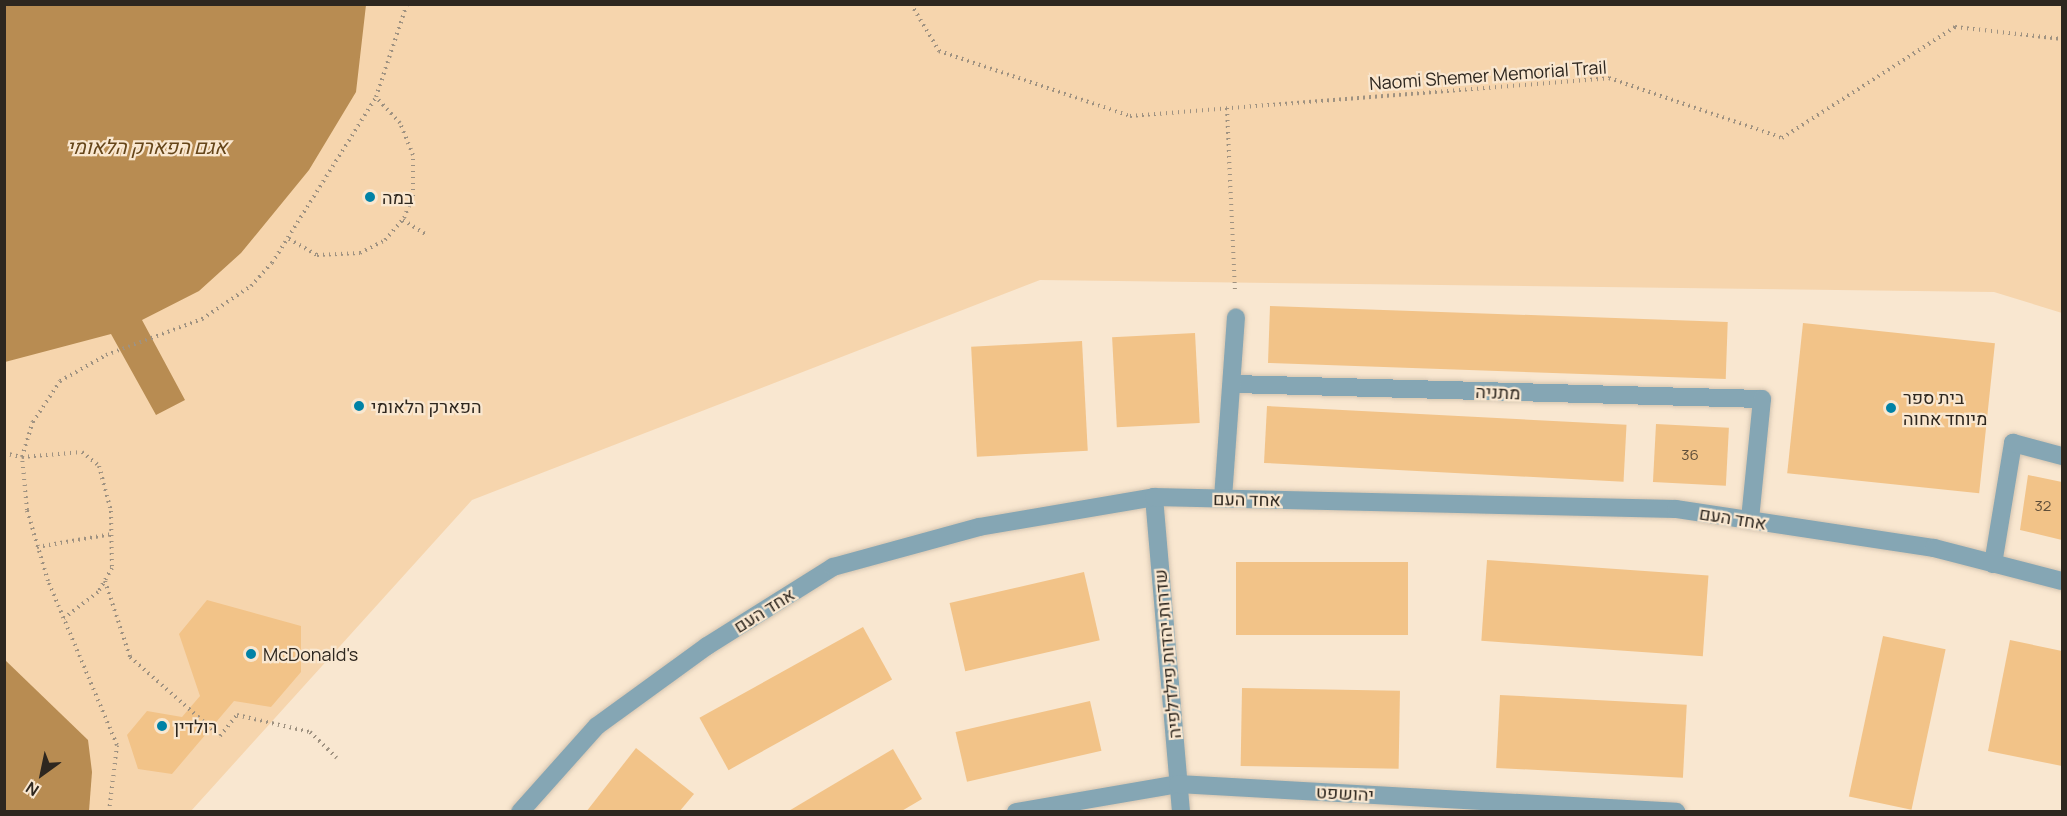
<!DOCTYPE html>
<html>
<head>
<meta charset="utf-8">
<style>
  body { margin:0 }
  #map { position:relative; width:2067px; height:816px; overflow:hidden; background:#f9e7d0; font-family:Manrope,Heebo,sans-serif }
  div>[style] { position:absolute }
  .green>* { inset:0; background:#f6d5ad }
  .water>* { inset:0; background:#b88c52 }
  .building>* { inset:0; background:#f2c388; transform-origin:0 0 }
  .path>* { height:4px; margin-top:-2px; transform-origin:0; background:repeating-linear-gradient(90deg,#9f9281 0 1.5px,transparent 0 6px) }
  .roads { filter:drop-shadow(0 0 2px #d4c4b0) drop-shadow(0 0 2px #d4c4b0) }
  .minor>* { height:18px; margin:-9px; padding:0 9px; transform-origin:9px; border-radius:9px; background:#85a6b4 }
  .dots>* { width:16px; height:16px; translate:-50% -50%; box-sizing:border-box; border:3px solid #f9e7d0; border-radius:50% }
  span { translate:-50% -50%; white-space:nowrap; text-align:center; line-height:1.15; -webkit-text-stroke:4.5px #f9e7d0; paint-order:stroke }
  .number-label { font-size:15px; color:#5f4e39 }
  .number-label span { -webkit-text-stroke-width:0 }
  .street-label { font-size:18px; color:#2e271f }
  .poi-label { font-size:18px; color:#2e271f }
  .left { translate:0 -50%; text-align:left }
  .water-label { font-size:20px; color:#654519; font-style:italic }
  .frame { position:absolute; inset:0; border:6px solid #2e271f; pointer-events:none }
  .north { position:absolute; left:12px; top:744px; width:60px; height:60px; -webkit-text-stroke:4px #f9e7d0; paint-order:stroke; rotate:213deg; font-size:16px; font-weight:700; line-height:24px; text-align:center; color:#2e271f }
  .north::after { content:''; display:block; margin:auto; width:21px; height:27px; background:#2e271f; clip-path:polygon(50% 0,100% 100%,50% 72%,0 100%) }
</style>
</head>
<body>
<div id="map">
  <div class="green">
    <div style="clip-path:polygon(5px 5px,2062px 5px,2062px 313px,1994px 292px,1040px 280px,472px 500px,191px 811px,5px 812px)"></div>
  </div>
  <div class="water">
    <div style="clip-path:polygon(5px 4px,366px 5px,356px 92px,309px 170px,241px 253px,199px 291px,142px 320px,185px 400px,156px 415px,111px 334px,5px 362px)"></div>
    <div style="clip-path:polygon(4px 659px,88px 740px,92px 772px,89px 811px,5px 811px)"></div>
  </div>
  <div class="building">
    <div style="left:1270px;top:306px;width:458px;height:57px;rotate:2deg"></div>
    <div style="left:1803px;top:323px;width:193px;height:151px;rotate:6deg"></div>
    <div style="left:1195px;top:333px;width:90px;height:83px;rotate:87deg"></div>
    <div style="left:1082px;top:341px;width:110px;height:111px;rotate:87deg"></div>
    <div style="left:1267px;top:406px;width:360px;height:57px;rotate:3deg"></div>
    <div style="left:1656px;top:424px;width:73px;height:58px;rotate:3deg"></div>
    <div style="clip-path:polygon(2028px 475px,2062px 482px,2062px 540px,2020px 530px)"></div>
    <div style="left:1487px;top:560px;width:222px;height:81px;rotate:4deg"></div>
    <div style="left:1236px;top:562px;width:172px;height:73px"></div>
    <div style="left:1084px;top:572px;width:70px;height:138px;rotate:77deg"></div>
    <div style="clip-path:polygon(207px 600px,301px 626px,301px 672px,271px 707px,234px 701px,172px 774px,138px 769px,127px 735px,147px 711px,182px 717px,200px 696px,179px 634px)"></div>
    <div style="left:863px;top:627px;width:60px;height:187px;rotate:61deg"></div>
    <div style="left:1883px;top:636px;width:64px;height:164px;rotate:12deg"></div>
    <div style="clip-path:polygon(2010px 640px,2062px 651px,2062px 766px,1988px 751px)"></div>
    <div style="left:1242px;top:688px;width:158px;height:78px;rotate:1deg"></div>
    <div style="left:1500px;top:695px;width:187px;height:73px;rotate:3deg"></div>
    <div style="left:1090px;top:701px;width:51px;height:138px;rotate:77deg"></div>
    <div style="clip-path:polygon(636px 748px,694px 794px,679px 812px,586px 812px)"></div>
    <div style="clip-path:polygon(893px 749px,922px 799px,900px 812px,787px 812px)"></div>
  </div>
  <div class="path">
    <div style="left:911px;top:4px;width:55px;rotate:59.2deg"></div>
    <div style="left:939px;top:51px;width:202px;rotate:18.8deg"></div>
    <div style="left:1130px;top:116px;width:481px;rotate:-4.5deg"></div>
    <div style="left:1609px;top:78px;width:183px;rotate:19.1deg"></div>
    <div style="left:1782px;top:138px;width:206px;rotate:-32.7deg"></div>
    <div style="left:1955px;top:27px;width:108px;rotate:6.4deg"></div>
    <div style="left:1227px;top:108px;width:185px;rotate:87.5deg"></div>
    <div style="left:403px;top:220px;width:28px;rotate:32deg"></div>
    <div style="left:289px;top:239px;width:32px;rotate:30deg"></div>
    <div style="left:317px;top:255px;width:43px;rotate:-2.7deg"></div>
    <div style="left:360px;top:253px;width:28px;rotate:-27deg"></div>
    <div style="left:385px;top:240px;width:29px;rotate:-49deg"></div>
    <div style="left:404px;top:218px;width:24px;rotate:-68deg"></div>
    <div style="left:413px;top:196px;width:41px;rotate:-90deg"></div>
    <div style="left:413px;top:155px;width:35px;rotate:-112deg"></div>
    <div style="left:400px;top:123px;width:35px;rotate:-133deg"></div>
    <div style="left:4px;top:453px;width:18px;rotate:13deg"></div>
    <div style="left:22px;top:457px;width:60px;rotate:-4.8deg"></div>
    <div style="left:82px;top:452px;width:22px;rotate:39deg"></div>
    <div style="left:99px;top:466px;width:47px;rotate:75.1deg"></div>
    <div style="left:111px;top:511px;width:57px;rotate:89deg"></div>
    <div style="left:112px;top:568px;width:28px;rotate:120deg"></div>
    <div style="left:98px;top:592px;width:43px;rotate:142.6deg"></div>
    <div style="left:37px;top:547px;width:76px;rotate:-9.8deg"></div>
    <div style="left:105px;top:581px;width:80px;rotate:71.8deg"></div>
    <div style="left:130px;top:657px;width:120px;rotate:41.3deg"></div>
    <div style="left:220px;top:736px;width:27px;rotate:-51deg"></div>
    <div style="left:237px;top:715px;width:75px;rotate:13.1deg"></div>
    <div style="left:310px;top:732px;width:37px;rotate:44deg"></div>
    <div style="left:109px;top:812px;width:67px;rotate:-83.2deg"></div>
    <div style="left:117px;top:745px;width:178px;rotate:-112.8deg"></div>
    <div style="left:48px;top:581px;width:74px;rotate:-106.5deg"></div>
    <div style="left:27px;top:510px;width:53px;rotate:-95.4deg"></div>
    <div style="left:22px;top:457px;width:37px;rotate:-73deg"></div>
    <div style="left:33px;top:422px;width:49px;rotate:-56.6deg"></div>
    <div style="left:60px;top:381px;width:53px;rotate:-29.5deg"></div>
    <div style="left:106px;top:355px;width:103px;rotate:-20.6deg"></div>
    <div style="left:202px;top:319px;width:59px;rotate:-34deg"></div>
    <div style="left:251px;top:286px;width:31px;rotate:-48deg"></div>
    <div style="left:272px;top:263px;width:196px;rotate:-57.9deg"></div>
    <div style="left:376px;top:97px;width:98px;rotate:-71.6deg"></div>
  </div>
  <div class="roads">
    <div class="minor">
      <div style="left:1234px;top:384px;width:528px;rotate:1.63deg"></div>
      <div style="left:1762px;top:399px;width:122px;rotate:95.7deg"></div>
      <div style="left:1154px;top:497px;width:316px;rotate:85.1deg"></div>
      <div style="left:1223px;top:498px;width:181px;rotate:-85.9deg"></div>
      <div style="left:1993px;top:564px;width:123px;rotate:-80.6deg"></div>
      <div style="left:2013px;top:443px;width:51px;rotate:14.9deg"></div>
      <div style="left:520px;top:812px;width:115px;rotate:-48.2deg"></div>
      <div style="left:597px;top:726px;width:136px;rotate:-36deg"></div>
      <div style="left:707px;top:646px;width:149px;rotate:-32.1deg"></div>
      <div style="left:833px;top:567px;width:151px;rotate:-15.3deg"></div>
      <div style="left:979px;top:527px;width:178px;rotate:-9.7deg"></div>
      <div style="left:1154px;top:497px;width:522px;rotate:1.32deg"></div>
      <div style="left:1676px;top:509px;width:261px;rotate:8.6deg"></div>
      <div style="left:1934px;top:548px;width:132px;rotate:14.5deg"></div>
      <div style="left:1016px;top:812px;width:164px;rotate:-9.8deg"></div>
      <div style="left:1178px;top:784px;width:499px;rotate:3.2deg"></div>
    </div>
  </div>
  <div class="dots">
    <div style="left:370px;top:197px;background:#0082a6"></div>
    <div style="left:359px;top:406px;background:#0082a6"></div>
    <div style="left:1891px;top:408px;background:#0082a6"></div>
    <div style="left:251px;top:654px;background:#0082a6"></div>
    <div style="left:162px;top:726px;background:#0082a6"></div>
  </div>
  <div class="number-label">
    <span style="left:1690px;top:455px">36</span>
    <span style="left:2043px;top:506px">32</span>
  </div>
  <div class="street-label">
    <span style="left:1488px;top:75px;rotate:-4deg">Naomi Shemer Memorial Trail</span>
    <span style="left:1498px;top:392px;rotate:2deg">מתניה</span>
    <span style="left:1247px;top:499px;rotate:1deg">אחד העם</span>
    <span style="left:1733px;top:518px;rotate:9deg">אחד העם</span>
    <span style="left:764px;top:610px;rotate:-32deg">אחד העם</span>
    <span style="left:1167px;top:654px;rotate:-95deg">שדרות יהדות פילדלפיה</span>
    <span style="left:1345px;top:793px;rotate:3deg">יהושפט</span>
  </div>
  <div class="poi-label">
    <span class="left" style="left:382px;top:197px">במה</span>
    <span class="left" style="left:1903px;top:408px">בית ספר<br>מיוחד אחוה</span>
    <span class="left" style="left:371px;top:406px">הפארק הלאומי</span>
    <span class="left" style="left:263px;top:654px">McDonald's</span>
    <span class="left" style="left:174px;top:726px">רולדין</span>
  </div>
  <div class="water-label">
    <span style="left:147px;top:146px">אגם הפארק הלאומי</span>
  </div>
  <div class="frame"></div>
  <div class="north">N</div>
</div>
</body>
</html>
